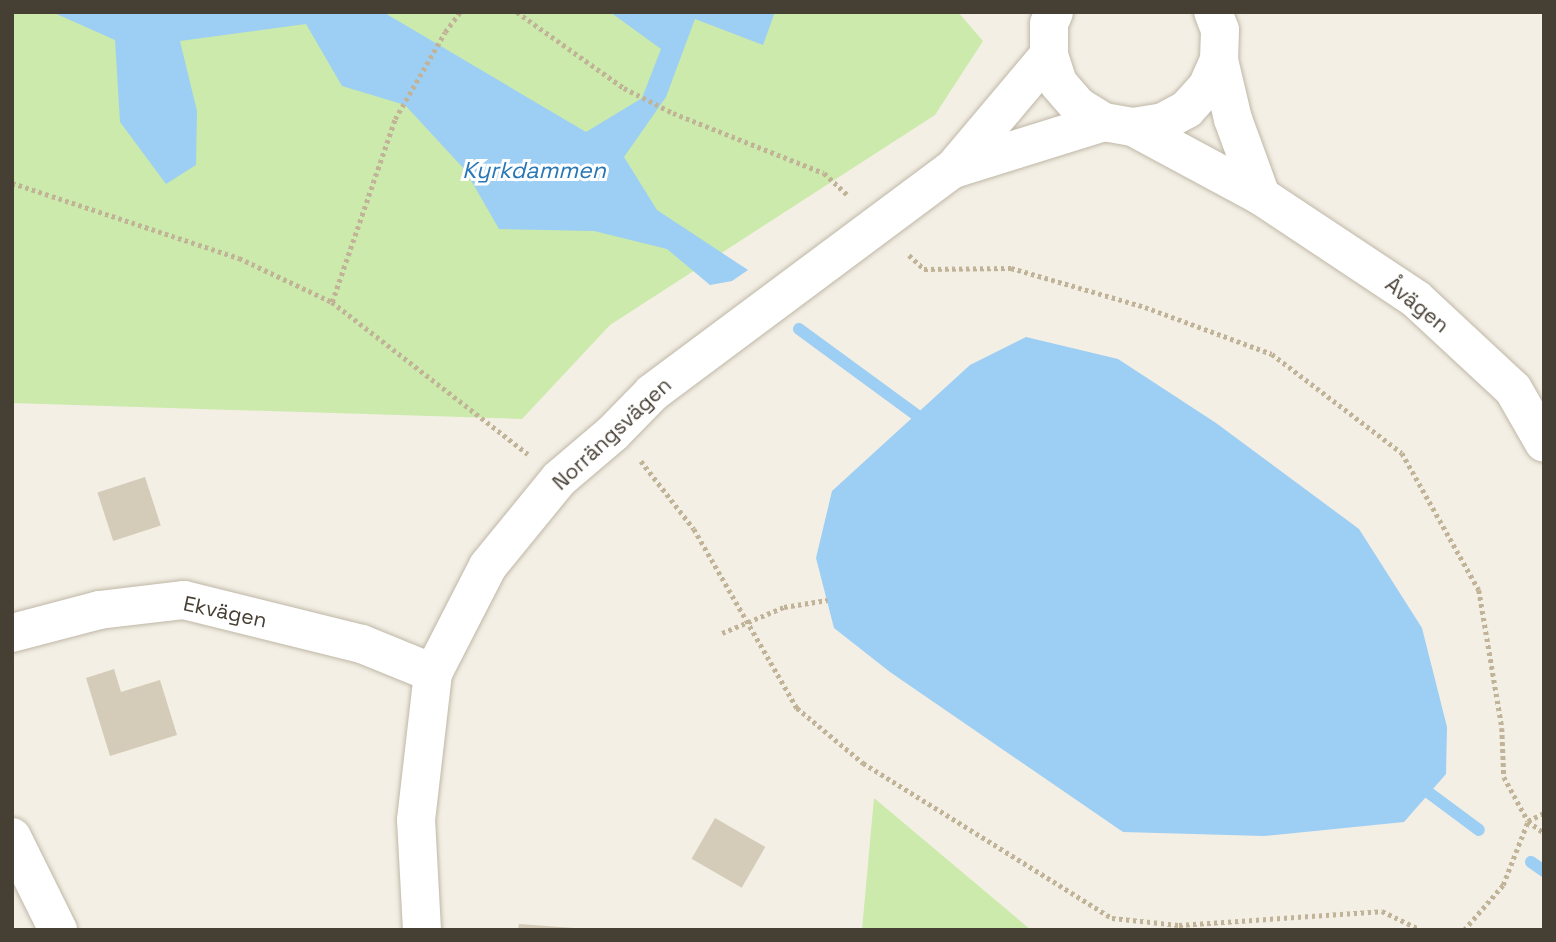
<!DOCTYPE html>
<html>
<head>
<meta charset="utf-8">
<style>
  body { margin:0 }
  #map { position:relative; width:1556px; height:942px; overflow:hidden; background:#f3efe4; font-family:"Space Grotesk",sans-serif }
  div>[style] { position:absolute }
  .green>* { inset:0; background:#cceaab }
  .water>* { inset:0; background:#9dcef4 }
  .stream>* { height:12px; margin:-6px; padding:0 6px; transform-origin:6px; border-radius:6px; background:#9dcef4 }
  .building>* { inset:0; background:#d5cbb9; transform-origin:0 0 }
  .path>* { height:4.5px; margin-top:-2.25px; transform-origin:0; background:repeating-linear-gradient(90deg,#c1b397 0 3.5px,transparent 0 7px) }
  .roads { filter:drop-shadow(0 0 2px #bfb7a7) drop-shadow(0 0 2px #bfb7a7) }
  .minor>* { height:38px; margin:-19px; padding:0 19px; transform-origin:19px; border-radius:19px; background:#fff }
  .tertiary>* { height:38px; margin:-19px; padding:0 19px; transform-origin:19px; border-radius:19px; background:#fff }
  span { translate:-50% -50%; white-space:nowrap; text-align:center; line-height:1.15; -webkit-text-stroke:6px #fff; paint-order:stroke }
  .street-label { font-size:21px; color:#463f34 }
  .water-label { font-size:23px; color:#2877b6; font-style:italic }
  .frame { position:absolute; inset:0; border:14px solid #463f34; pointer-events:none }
</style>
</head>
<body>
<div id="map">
  <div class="green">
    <div style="clip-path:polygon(12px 12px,958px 12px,983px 41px,935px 115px,610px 325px,522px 419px,12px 403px)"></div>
    <div style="clip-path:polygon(874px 798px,1031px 930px,862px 930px)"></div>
  </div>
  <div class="water">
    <div style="clip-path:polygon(52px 12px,383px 12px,586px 132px,642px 98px,661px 49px,610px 12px,775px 12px,763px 45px,695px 19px,666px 97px,624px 157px,657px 210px,748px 270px,732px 281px,710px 285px,667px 249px,594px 231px,499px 229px,465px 170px,405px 105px,342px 86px,306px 24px,180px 41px,197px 111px,196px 165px,166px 184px,120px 122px,115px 40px)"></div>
    <div style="clip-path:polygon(1026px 337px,1118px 359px,1216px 423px,1359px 529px,1422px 628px,1447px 727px,1446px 774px,1404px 822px,1264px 836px,1123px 832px,890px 672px,834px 628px,816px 558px,832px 491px,970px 365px)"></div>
  </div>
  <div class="stream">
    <div style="left:799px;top:329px;width:161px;rotate:36.2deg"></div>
    <div style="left:1417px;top:784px;width:77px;rotate:36.6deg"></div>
    <div style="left:1531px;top:862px;width:16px;rotate:35deg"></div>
  </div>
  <div class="building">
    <div style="left:145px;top:477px;width:51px;height:50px;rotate:72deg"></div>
    <div style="clip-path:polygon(114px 669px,121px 692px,160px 680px,177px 735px,110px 756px,86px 678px)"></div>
    <div style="left:715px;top:818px;width:58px;height:47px;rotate:30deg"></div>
    <div style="clip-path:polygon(519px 924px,574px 928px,574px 930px,518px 930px)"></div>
  </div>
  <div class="path">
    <div style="left:517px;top:12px;width:131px;rotate:35.4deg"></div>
    <div style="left:624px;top:88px;width:55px;rotate:27deg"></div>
    <div style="left:673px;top:113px;width:162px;rotate:21.7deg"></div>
    <div style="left:824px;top:173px;width:33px;rotate:43deg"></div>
    <div style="left:12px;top:183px;width:239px;rotate:18.3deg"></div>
    <div style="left:239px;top:258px;width:103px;rotate:25.3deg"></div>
    <div style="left:332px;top:302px;width:194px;rotate:-71deg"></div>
    <div style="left:395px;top:119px;width:100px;rotate:-60.1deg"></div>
    <div style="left:445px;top:32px;width:25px;rotate:-53deg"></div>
    <div style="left:909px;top:255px;width:21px;rotate:43deg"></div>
    <div style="left:924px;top:269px;width:87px;rotate:-0.7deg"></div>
    <div style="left:1011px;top:268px;width:140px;rotate:16.2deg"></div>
    <div style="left:1145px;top:307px;width:135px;rotate:20.3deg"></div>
    <div style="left:1272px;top:354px;width:163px;rotate:37.3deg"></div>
    <div style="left:1402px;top:453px;width:157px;rotate:60.7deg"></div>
    <div style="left:1479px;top:590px;width:140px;rotate:80.5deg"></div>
    <div style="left:1502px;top:728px;width:49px;rotate:87.7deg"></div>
    <div style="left:1504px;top:777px;width:50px;rotate:61.4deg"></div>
    <div style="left:1528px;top:821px;width:20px;rotate:37deg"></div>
    <div style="left:332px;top:302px;width:248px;rotate:37.8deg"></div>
    <div style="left:641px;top:461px;width:86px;rotate:52.1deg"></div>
    <div style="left:694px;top:529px;width:207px;rotate:60.1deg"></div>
    <div style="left:797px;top:708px;width:86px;rotate:39.8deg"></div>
    <div style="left:863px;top:763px;width:293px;rotate:31.9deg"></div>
    <div style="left:1112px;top:918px;width:67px;rotate:6deg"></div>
    <div style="left:1179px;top:925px;width:203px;rotate:-3.9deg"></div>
    <div style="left:1382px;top:911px;width:43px;rotate:26deg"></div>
    <div style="left:722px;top:633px;width:67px;rotate:-22.8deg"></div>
    <div style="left:784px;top:607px;width:44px;rotate:-9.2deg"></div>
    <div style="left:1464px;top:930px;width:60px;rotate:-49.1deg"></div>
    <div style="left:1503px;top:885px;width:69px;rotate:-68.7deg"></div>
    <div style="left:1528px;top:821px;width:18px;rotate:-27deg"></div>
  </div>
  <div class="roads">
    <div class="minor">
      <div style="left:12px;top:633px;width:90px;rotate:-14.8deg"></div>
      <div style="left:99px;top:610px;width:86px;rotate:-6.7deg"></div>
      <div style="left:184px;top:600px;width:183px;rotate:13.9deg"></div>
      <div style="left:362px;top:644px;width:77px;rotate:22.2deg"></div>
      <div style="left:12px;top:837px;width:104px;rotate:63.7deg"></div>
    </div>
    <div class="tertiary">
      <div style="left:1054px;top:12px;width:13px;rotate:113deg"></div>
      <div style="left:1049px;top:24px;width:31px;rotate:90deg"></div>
      <div style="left:1049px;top:55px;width:29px;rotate:72deg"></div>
      <div style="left:1058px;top:83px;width:30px;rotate:49deg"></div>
      <div style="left:1078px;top:106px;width:31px;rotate:32deg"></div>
      <div style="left:1104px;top:122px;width:29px;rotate:10deg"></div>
      <div style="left:1133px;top:127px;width:30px;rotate:-9deg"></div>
      <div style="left:1163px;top:122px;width:27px;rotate:-28deg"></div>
      <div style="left:1187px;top:109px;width:30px;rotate:-48deg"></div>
      <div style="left:1207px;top:87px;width:30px;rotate:-66deg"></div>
      <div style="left:1219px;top:60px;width:30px;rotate:-88deg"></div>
      <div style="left:1220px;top:30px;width:19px;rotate:-111deg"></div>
      <div style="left:1219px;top:60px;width:61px;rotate:76.7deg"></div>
      <div style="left:1233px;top:119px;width:82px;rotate:70deg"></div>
      <div style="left:1133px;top:127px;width:145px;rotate:28.3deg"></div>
      <div style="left:1261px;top:196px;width:186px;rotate:33.6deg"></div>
      <div style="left:1416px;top:299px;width:132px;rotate:42.9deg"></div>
      <div style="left:1513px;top:389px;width:62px;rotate:60.1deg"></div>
      <div style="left:953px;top:169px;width:158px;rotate:-17.3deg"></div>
      <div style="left:422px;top:930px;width:110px;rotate:-93.1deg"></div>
      <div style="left:416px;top:820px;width:148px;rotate:-83.4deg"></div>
      <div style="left:433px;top:673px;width:120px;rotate:-62.8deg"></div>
      <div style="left:488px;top:566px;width:112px;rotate:-50.8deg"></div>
      <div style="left:559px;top:479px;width:71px;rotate:-40.4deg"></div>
      <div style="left:613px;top:433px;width:56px;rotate:-45.7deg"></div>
      <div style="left:652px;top:393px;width:375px;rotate:-36.7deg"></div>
      <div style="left:953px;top:169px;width:149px;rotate:-49.9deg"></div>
    </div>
  </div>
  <div class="street-label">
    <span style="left:1417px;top:305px;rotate:39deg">Åvägen</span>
    <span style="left:612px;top:434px;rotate:-43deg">Norrängsvägen</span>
    <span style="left:225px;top:612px;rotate:12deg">Ekvägen</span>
  </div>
  <div class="water-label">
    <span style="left:534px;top:170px">Kyrkdammen</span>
  </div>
  <div class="frame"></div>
</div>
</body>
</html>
